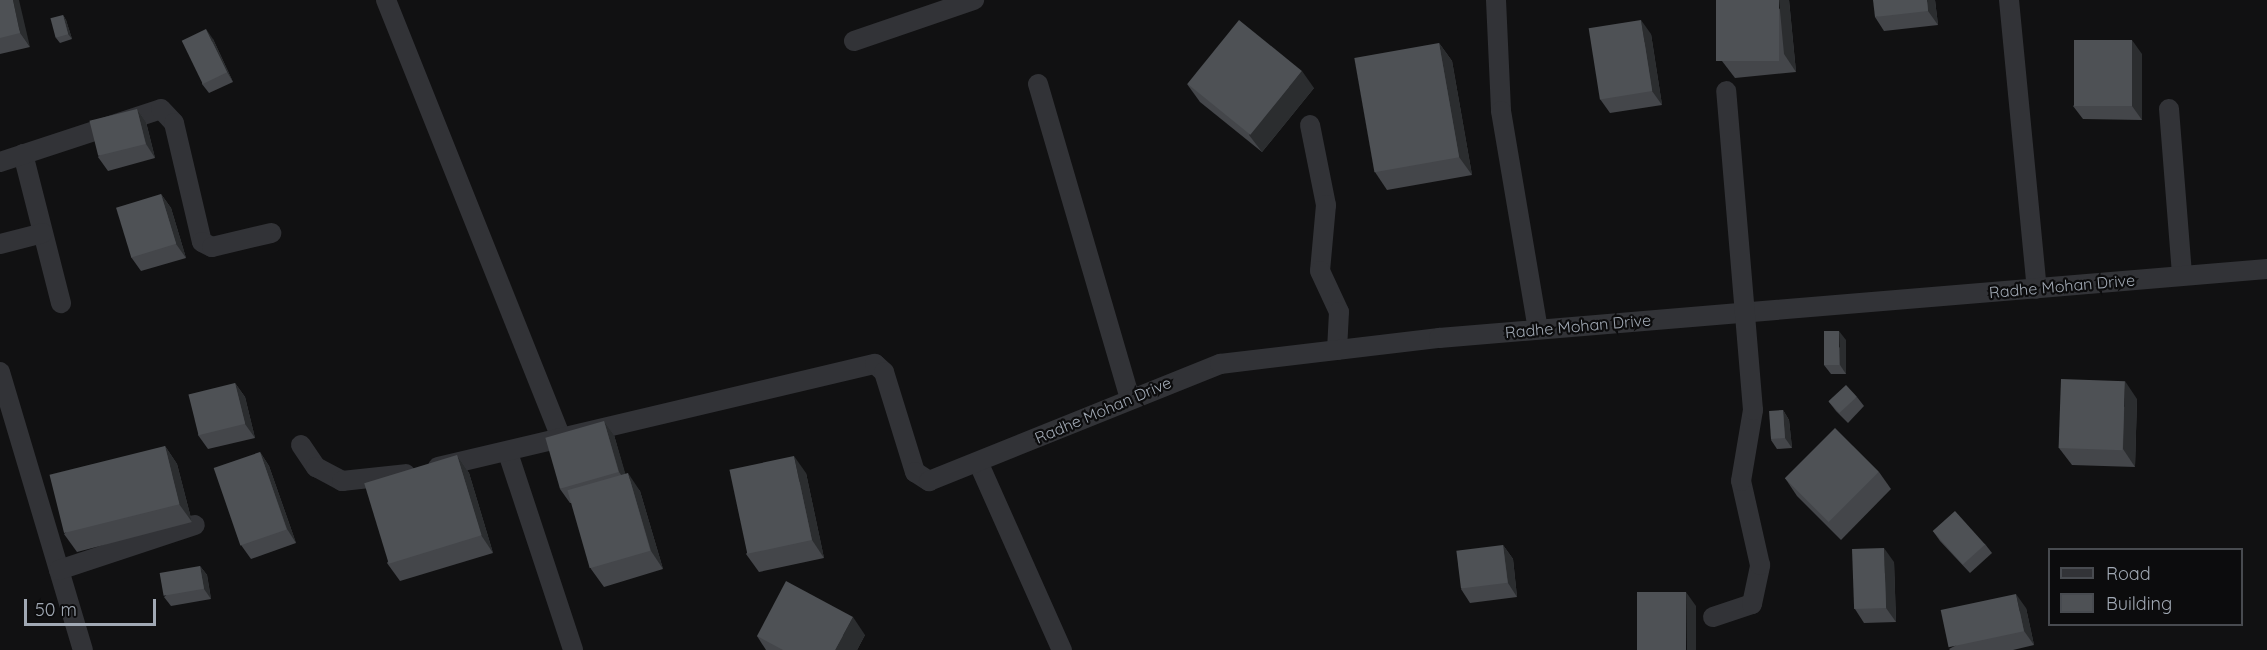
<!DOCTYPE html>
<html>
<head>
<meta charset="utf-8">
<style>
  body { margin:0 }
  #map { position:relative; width:2267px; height:650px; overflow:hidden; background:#111112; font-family:Quicksand,sans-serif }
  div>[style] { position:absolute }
  .minor>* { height:20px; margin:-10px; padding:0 10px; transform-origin:10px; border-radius:10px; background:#323337 }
  .wall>* { inset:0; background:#44464a }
  .shaded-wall>* { inset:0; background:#2b2d2f }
  .building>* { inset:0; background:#4e5155; transform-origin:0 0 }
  span { translate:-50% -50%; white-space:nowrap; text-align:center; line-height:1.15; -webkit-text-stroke:4.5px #0c0c0d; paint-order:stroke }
  .street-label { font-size:16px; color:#a1a9b4 }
  .legend { position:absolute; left:2048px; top:548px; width:195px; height:78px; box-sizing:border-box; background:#0c0c0d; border:2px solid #484b50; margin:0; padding:8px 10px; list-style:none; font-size:18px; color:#a1a9b4 }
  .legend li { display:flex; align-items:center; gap:12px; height:30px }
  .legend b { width:30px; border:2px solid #484b50 }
  .scale { position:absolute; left:24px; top:599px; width:132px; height:27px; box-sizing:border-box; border:3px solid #a1a9b4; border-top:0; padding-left:8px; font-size:18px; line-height:21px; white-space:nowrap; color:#a1a9b4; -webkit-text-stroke:4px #0c0c0d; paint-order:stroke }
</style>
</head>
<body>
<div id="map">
  <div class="minor">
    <div style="left:386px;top:0;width:473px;rotate:68.2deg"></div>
    <div style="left:1496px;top:0;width:111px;rotate:87.4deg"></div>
    <div style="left:1501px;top:111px;width:221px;rotate:80.4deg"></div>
    <div style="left:2009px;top:0;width:290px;rotate:84.5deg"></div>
    <div style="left:854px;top:41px;width:127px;rotate:-18.9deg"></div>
    <div style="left:1038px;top:84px;width:325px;rotate:73.7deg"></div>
    <div style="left:2169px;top:109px;width:167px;rotate:85.5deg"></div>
    <div style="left:1310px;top:125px;width:82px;rotate:78.7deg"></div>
    <div style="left:1326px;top:205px;width:66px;rotate:95.2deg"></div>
    <div style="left:1320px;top:271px;width:45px;rotate:65.1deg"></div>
    <div style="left:1339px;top:312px;width:38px;rotate:93deg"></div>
    <div style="left:23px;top:154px;width:154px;rotate:75.7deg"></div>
    <div style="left:0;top:162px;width:169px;rotate:-18.2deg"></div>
    <div style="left:161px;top:109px;width:19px;rotate:47deg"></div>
    <div style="left:174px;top:123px;width:122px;rotate:76.8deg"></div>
    <div style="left:202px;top:242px;width:11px;rotate:27deg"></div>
    <div style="left:212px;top:247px;width:61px;rotate:-13.3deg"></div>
    <div style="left:0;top:244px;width:44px;rotate:-14.3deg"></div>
    <div style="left:0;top:372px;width:290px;rotate:73.4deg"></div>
    <div style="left:301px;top:445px;width:27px;rotate:56deg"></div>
    <div style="left:316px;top:467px;width:30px;rotate:28deg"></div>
    <div style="left:342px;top:481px;width:64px;rotate:-6.2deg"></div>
    <div style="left:508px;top:453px;width:207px;rotate:71.7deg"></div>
    <div style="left:979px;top:464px;width:204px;rotate:66deg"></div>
    <div style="left:438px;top:467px;width:449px;rotate:-13.3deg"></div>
    <div style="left:875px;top:364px;width:12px;rotate:42deg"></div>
    <div style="left:884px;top:372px;width:105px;rotate:72.8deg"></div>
    <div style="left:915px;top:472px;width:17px;rotate:33deg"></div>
    <div style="left:929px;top:481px;width:314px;rotate:-21.9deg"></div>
    <div style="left:1220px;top:364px;width:221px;rotate:-6.8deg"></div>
    <div style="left:1439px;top:338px;width:831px;rotate:-4.76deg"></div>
    <div style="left:59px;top:570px;width:143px;rotate:-18.3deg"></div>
    <div style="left:1713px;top:617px;width:41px;rotate:-18.4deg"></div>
    <div style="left:1752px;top:604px;width:40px;rotate:-78deg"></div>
    <div style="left:1760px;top:565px;width:86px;rotate:-102.7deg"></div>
    <div style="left:1741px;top:481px;width:72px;rotate:-80.4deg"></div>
    <div style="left:1753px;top:410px;width:320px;rotate:-94.8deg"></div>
  </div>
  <div class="wall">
    <div style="clip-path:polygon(0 0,30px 47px,0 54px)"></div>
    <div style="clip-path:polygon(1789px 0,1796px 72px,1735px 78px,1722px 61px)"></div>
    <div style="clip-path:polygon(1935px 0,1938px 25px,1884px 31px,1875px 17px)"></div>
    <div style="clip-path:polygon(63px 15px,66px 20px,72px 39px,60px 43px,56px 38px)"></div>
    <div style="clip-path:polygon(1651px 34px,1662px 105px,1610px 113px,1600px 99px)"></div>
    <div style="clip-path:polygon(213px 39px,233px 82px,209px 93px,202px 84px)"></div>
    <div style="clip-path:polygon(1439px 43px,1452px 61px,1472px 175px,1387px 190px,1375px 172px)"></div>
    <div style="clip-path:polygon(2142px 54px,2142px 120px,2083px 119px,2073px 106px)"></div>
    <div style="clip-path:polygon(1187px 84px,1314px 88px,1262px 152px,1200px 102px)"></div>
    <div style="clip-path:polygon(137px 109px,146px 122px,155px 158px,108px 171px,98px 157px)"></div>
    <div style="clip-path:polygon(161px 194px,171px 208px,186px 258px,141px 271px,131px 257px)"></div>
    <div style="clip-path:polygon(1846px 340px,1846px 374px,1831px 374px,1824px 365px)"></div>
    <div style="clip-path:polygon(235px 383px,245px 397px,255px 438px,208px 449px,198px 435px)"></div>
    <div style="clip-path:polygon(1857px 397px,1864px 406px,1848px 423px,1836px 411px,1829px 402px)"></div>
    <div style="clip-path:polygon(2137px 399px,2135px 467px,2072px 465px,2059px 448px)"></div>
    <div style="clip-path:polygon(1783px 410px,1789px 420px,1792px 448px,1777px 449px,1771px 440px)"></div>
    <div style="clip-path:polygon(604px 421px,614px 435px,625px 474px,640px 491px,663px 569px,604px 587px,591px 569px,572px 503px,570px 503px,560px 489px)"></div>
    <div style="clip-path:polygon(165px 446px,177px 464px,192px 522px,77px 552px,64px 534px)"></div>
    <div style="clip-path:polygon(260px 452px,269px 466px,296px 543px,251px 559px,241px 545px)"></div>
    <div style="clip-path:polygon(457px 455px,469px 473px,493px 553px,400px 581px,387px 563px)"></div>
    <div style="clip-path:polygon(1879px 472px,1891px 489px,1841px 540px,1797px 496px,1785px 478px)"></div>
    <div style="clip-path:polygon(806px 473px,824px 558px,759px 572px,746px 554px)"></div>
    <div style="clip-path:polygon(1933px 531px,1985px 544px,1992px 553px,1970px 573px,1940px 541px)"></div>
    <div style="clip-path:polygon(1503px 545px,1513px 559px,1517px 597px,1470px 603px,1461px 589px)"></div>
    <div style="clip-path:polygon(1894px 562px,1896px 622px,1864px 623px,1855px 609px)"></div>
    <div style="clip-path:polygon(200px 566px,207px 575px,211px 599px,171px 606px,164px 597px)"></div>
    <div style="clip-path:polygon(2026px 608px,2034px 645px,2013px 650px,1950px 650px,1949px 649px)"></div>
    <div style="clip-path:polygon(865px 635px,857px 650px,766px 650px,757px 636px)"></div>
  </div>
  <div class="shaded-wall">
    <div style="clip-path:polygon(13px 0,19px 0,30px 47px,20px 33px)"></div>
    <div style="clip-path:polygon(1779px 0,1789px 0,1796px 72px,1784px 54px)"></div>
    <div style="clip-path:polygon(1927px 0,1935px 0,1938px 25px,1928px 11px)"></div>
    <div style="clip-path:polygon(63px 15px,66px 20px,72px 39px,68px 34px)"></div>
    <div style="clip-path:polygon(1641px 20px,1651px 34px,1662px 105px,1652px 91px)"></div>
    <div style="clip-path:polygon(206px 29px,213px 39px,233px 82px,227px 72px)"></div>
    <div style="clip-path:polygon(2132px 40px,2142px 54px,2142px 120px,2132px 106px)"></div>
    <div style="clip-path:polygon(1439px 43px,1452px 61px,1472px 175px,1459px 157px)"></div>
    <div style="clip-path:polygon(1302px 71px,1314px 88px,1262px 152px,1249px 135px)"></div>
    <div style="clip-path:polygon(137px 109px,146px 122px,155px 158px,146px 144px)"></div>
    <div style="clip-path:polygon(161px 194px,171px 208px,186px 258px,176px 244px)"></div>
    <div style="clip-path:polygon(1839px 331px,1846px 340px,1846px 374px,1840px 365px)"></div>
    <div style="clip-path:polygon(2125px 381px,2137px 399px,2135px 467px,2123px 449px)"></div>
    <div style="clip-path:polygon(235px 383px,245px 397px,255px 438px,245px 424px)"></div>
    <div style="clip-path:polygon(1783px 410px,1789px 420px,1792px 448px,1785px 438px)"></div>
    <div style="clip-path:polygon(604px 421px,614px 435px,629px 486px,619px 472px)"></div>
    <div style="clip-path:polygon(165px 446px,177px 464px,192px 522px,179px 504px)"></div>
    <div style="clip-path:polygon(260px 452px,269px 466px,296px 543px,287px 529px)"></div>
    <div style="clip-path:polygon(457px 455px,469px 473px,493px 553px,481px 535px)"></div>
    <div style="clip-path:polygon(794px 456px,806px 473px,824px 558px,812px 540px)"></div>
    <div style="clip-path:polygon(628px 473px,640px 491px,663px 569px,651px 551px)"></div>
    <div style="clip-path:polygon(1503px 545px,1513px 559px,1517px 597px,1508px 583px)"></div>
    <div style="clip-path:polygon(1884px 548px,1894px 562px,1896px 622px,1886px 608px)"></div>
    <div style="clip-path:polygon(200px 566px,207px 575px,211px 599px,204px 589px)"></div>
    <div style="clip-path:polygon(1686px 592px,1696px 606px,1696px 650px,1687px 650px)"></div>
    <div style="clip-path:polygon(2016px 594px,2026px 608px,2034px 645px,2024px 631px)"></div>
    <div style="clip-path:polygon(853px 617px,865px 635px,857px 650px,835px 650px)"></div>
  </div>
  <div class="building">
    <div style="clip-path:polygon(0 0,13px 0,20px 33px,0 38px)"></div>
    <div style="left:1716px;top:0;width:63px;height:61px"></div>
    <div style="clip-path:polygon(1873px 0,1927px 0,1928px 11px,1875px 17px)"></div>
    <div style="left:63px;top:15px;width:20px;height:13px;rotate:75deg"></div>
    <div style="left:1239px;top:20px;width:81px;height:82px;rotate:39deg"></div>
    <div style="left:1641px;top:20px;width:72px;height:53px;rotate:81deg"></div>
    <div style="left:206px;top:29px;width:48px;height:27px;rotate:64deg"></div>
    <div style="left:2074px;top:40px;width:58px;height:66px"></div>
    <div style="left:1439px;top:43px;width:116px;height:86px;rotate:80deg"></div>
    <div style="left:137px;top:109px;width:36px;height:49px;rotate:76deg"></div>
    <div style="left:161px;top:194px;width:52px;height:47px;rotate:73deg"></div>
    <div style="left:1824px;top:331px;width:15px;height:34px"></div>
    <div style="left:2061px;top:379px;width:64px;height:69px;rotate:2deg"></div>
    <div style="left:235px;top:383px;width:42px;height:48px;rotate:76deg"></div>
    <div style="left:1846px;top:385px;width:16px;height:24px;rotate:47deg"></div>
    <div style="left:1783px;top:410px;width:28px;height:14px;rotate:86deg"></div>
    <div style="left:604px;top:421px;width:53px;height:61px;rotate:74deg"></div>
    <div style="left:1835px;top:428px;width:62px;height:71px;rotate:45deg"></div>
    <div style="left:165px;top:446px;width:60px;height:119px;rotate:76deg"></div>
    <div style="left:260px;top:452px;width:82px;height:49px;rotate:71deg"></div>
    <div style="left:457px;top:455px;width:84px;height:97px;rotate:73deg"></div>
    <div style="left:794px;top:456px;width:86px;height:66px;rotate:78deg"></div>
    <div style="left:628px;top:473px;width:81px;height:63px;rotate:74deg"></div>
    <div style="left:1955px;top:511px;width:45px;height:30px;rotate:48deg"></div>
    <div style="left:1503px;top:545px;width:38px;height:47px;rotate:83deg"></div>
    <div style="left:1884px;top:548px;width:60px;height:32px;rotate:88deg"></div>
    <div style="left:200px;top:566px;width:23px;height:41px;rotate:80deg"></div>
    <div style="clip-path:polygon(786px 581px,853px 617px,835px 650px,783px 650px,757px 636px)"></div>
    <div style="left:1637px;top:592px;width:49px;height:58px"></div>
    <div style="left:2016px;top:594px;width:38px;height:77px;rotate:78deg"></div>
  </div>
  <div class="street-label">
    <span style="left:2062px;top:286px;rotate:-5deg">Radhe Mohan Drive</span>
    <span style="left:1578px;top:326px;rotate:-5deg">Radhe Mohan Drive</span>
    <span style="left:1103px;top:410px;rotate:-23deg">Radhe Mohan Drive</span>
  </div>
  <ul class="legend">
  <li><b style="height:8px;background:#323337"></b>Road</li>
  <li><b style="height:16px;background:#4e5155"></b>Building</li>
  </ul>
  <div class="scale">50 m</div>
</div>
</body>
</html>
